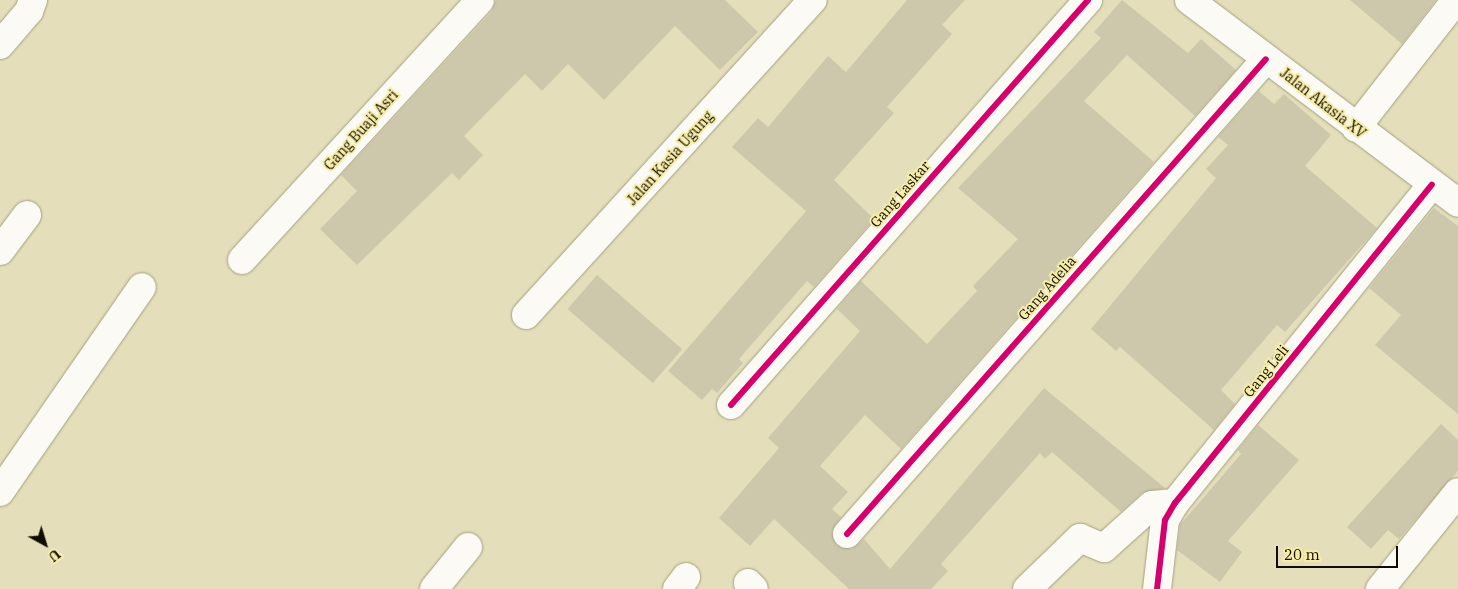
<!DOCTYPE html>
<html>
<head>
<meta charset="utf-8">
<style>
  body { margin:0 }
  #map { position:relative; width:1458px; height:589px; overflow:hidden; background:#e4dfba; font-family:"IBM Plex Serif",serif }
  div>[style] { position:absolute }
  .building>* { inset:0; background:#cdc8ab; transform-origin:0 0 }
  .roads { filter:drop-shadow(0 0 1px #a49f82) drop-shadow(0 0 1px #a49f82) }
  .minor>* { height:28px; margin:-14px; padding:0 14px; transform-origin:14px; border-radius:14px; background:#fbfaf5 }
  .cycleway>* { height:6px; margin:-3px; padding:0 3px; transform-origin:3px; border-radius:3px; background:#d6006c }
  span { translate:-50% -50%; white-space:nowrap; text-align:center; line-height:1.15; -webkit-text-stroke:4px #f6eca8; paint-order:stroke }
  .street-label { font-size:14px; color:#100c00 }
  .north { position:absolute; left:20px; top:519px; width:50px; height:50px; -webkit-text-stroke:4px #f6eca8; paint-order:stroke; rotate:141deg; font-size:14px; font-weight:700; line-height:20px; text-align:center; color:#100c00 }
  .north::after { content:''; display:block; margin:auto; width:18px; height:22px; background:#100c00; clip-path:polygon(50% 0,100% 100%,50% 72%,0 100%) }
  .scale { position:absolute; left:1276px; top:546px; width:122px; height:22px; box-sizing:border-box; border:2px solid #100c00; border-top:0; padding-left:6px; font-size:15px; line-height:18px; white-space:nowrap; color:#100c00; -webkit-text-stroke:4px #f6eca8; paint-order:stroke }
</style>
</head>
<body>
<div id="map">
  <div class="building">
    <div style="clip-path:polygon(496px 0,725px 0,758px 32px,720px 70px,675px 26px,604px 100px,568px 64px,542px 91px,525px 74px,464px 136px,483px 155px,459px 180px,452px 173px,357px 265px,320px 229px,357px 191px,341px 175px,492px 11px)"></div>
    <div style="clip-path:polygon(907px 0,965px 0,942px 25px,952px 34px,887px 107px,894px 113px,834px 180px,874px 219px,814px 287px,807px 281px,739px 359px,743px 363px,717px 393px,712px 389px,702px 400px,668px 371px,806px 211px,732px 147px,758px 118px,768px 127px,828px 56px,846px 72px)"></div>
    <div style="clip-path:polygon(1122px 0,1188px 53px,1201px 39px,1236px 70px,1195px 116px,1127px 55px,1084px 101px,1154px 162px,901px 449px,865px 415px,820px 466px,848px 492px,832px 509px,841px 517px,832px 531px,836px 545px,852px 549px,864px 539px,890px 569px,1044px 388px,1165px 488px,1142px 493px,1121px 512px,1052px 452px,1045px 459px,1040px 453px,941px 564px,948px 571px,931px 589px,849px 589px,774px 519px,750px 546px,719px 518px,779px 448px,768px 438px,860px 331px,837px 309px,861px 281px,927px 344px,977px 291px,973px 286px,1018px 239px,958px 188px,1101px 38px,1094px 32px)"></div>
    <div style="clip-path:polygon(1350px 0,1436px 0,1402px 44px)"></div>
    <div style="clip-path:polygon(1259px 91px,1274px 104px,1284px 94px,1331px 135px,1305px 166px,1377px 228px,1285px 332px,1277px 325px,1221px 390px,1235px 404px,1214px 430px,1120px 347px,1116px 351px,1091px 329px,1216px 178px,1206px 169px,1228px 145px,1218px 137px)"></div>
    <div style="clip-path:polygon(1434px 208px,1458px 226px,1458px 414px,1375px 345px,1401px 315px,1369px 288px)"></div>
    <div style="left:597px;top:275px;width:113px;height:45px;rotate:41deg"></div>
    <div style="clip-path:polygon(1441px 424px,1458px 440px,1458px 471px,1399px 539px,1388px 530px,1371px 549px,1347px 527px)"></div>
    <div style="clip-path:polygon(1258px 425px,1299px 460px,1228px 541px,1242px 552px,1220px 582px,1177px 550px,1180px 525px,1241px 454px,1238px 450px)"></div>
  </div>
  <div class="roads">
    <div class="minor">
      <div style="left:1189px;top:0;width:337px;rotate:37deg"></div>
      <div style="left:0;top:45px;width:45px;rotate:-49.5deg"></div>
      <div style="left:29px;top:11px;width:12px;rotate:-70deg"></div>
      <div style="left:1356px;top:128px;width:162px;rotate:-52deg"></div>
      <div style="left:0;top:251px;width:45px;rotate:-53.1deg"></div>
      <div style="left:242px;top:260px;width:352px;rotate:-47.5deg"></div>
      <div style="left:526px;top:315px;width:426px;rotate:-47.7deg"></div>
      <div style="left:731px;top:405px;width:540px;rotate:-48.6deg"></div>
      <div style="left:0;top:492px;width:249px;rotate:-55.3deg"></div>
      <div style="left:847px;top:534px;width:633px;rotate:-48.58deg"></div>
      <div style="left:748px;top:583px;width:8px;rotate:45deg"></div>
      <div style="left:434px;top:589px;width:54px;rotate:-51deg"></div>
      <div style="left:677px;top:589px;width:15px;rotate:-53deg"></div>
      <div style="left:1027px;top:589px;width:74px;rotate:-43.9deg"></div>
      <div style="left:1080px;top:538px;width:26px;rotate:23deg"></div>
      <div style="left:1104px;top:548px;width:64px;rotate:-41.9deg"></div>
      <div style="left:1152px;top:505px;width:23px;rotate:-5deg"></div>
      <div style="left:1157px;top:589px;width:69px;rotate:-83.4deg"></div>
      <div style="left:1165px;top:520px;width:20px;rotate:-60deg"></div>
      <div style="left:1175px;top:503px;width:409px;rotate:-51.1deg"></div>
      <div style="left:1380px;top:589px;width:124px;rotate:-51.2deg"></div>
    </div>
  </div>
  <div class="cycleway">
    <div style="left:731px;top:405px;width:540px;rotate:-48.6deg"></div>
    <div style="left:847px;top:534px;width:633px;rotate:-48.58deg"></div>
    <div style="left:1157px;top:589px;width:69px;rotate:-83.4deg"></div>
    <div style="left:1165px;top:520px;width:20px;rotate:-60deg"></div>
    <div style="left:1175px;top:503px;width:409px;rotate:-51.1deg"></div>
  </div>
  <div class="street-label">
    <span style="left:1323px;top:103px;rotate:38deg">Jalan Akasia XV</span>
    <span style="left:361px;top:130px;rotate:-48deg">Gang Buaji Asri</span>
    <span style="left:670px;top:158px;rotate:-48deg">Jalan Kasia Ugung</span>
    <span style="left:900px;top:194px;rotate:-49deg">Gang Laskar</span>
    <span style="left:1047px;top:288px;rotate:-49deg">Gang Adelia</span>
    <span style="left:1266px;top:371px;rotate:-51deg">Gang Leli</span>
  </div>
  <div class="north">U</div>
  <div class="scale">20 m</div>
</div>
</body>
</html>
